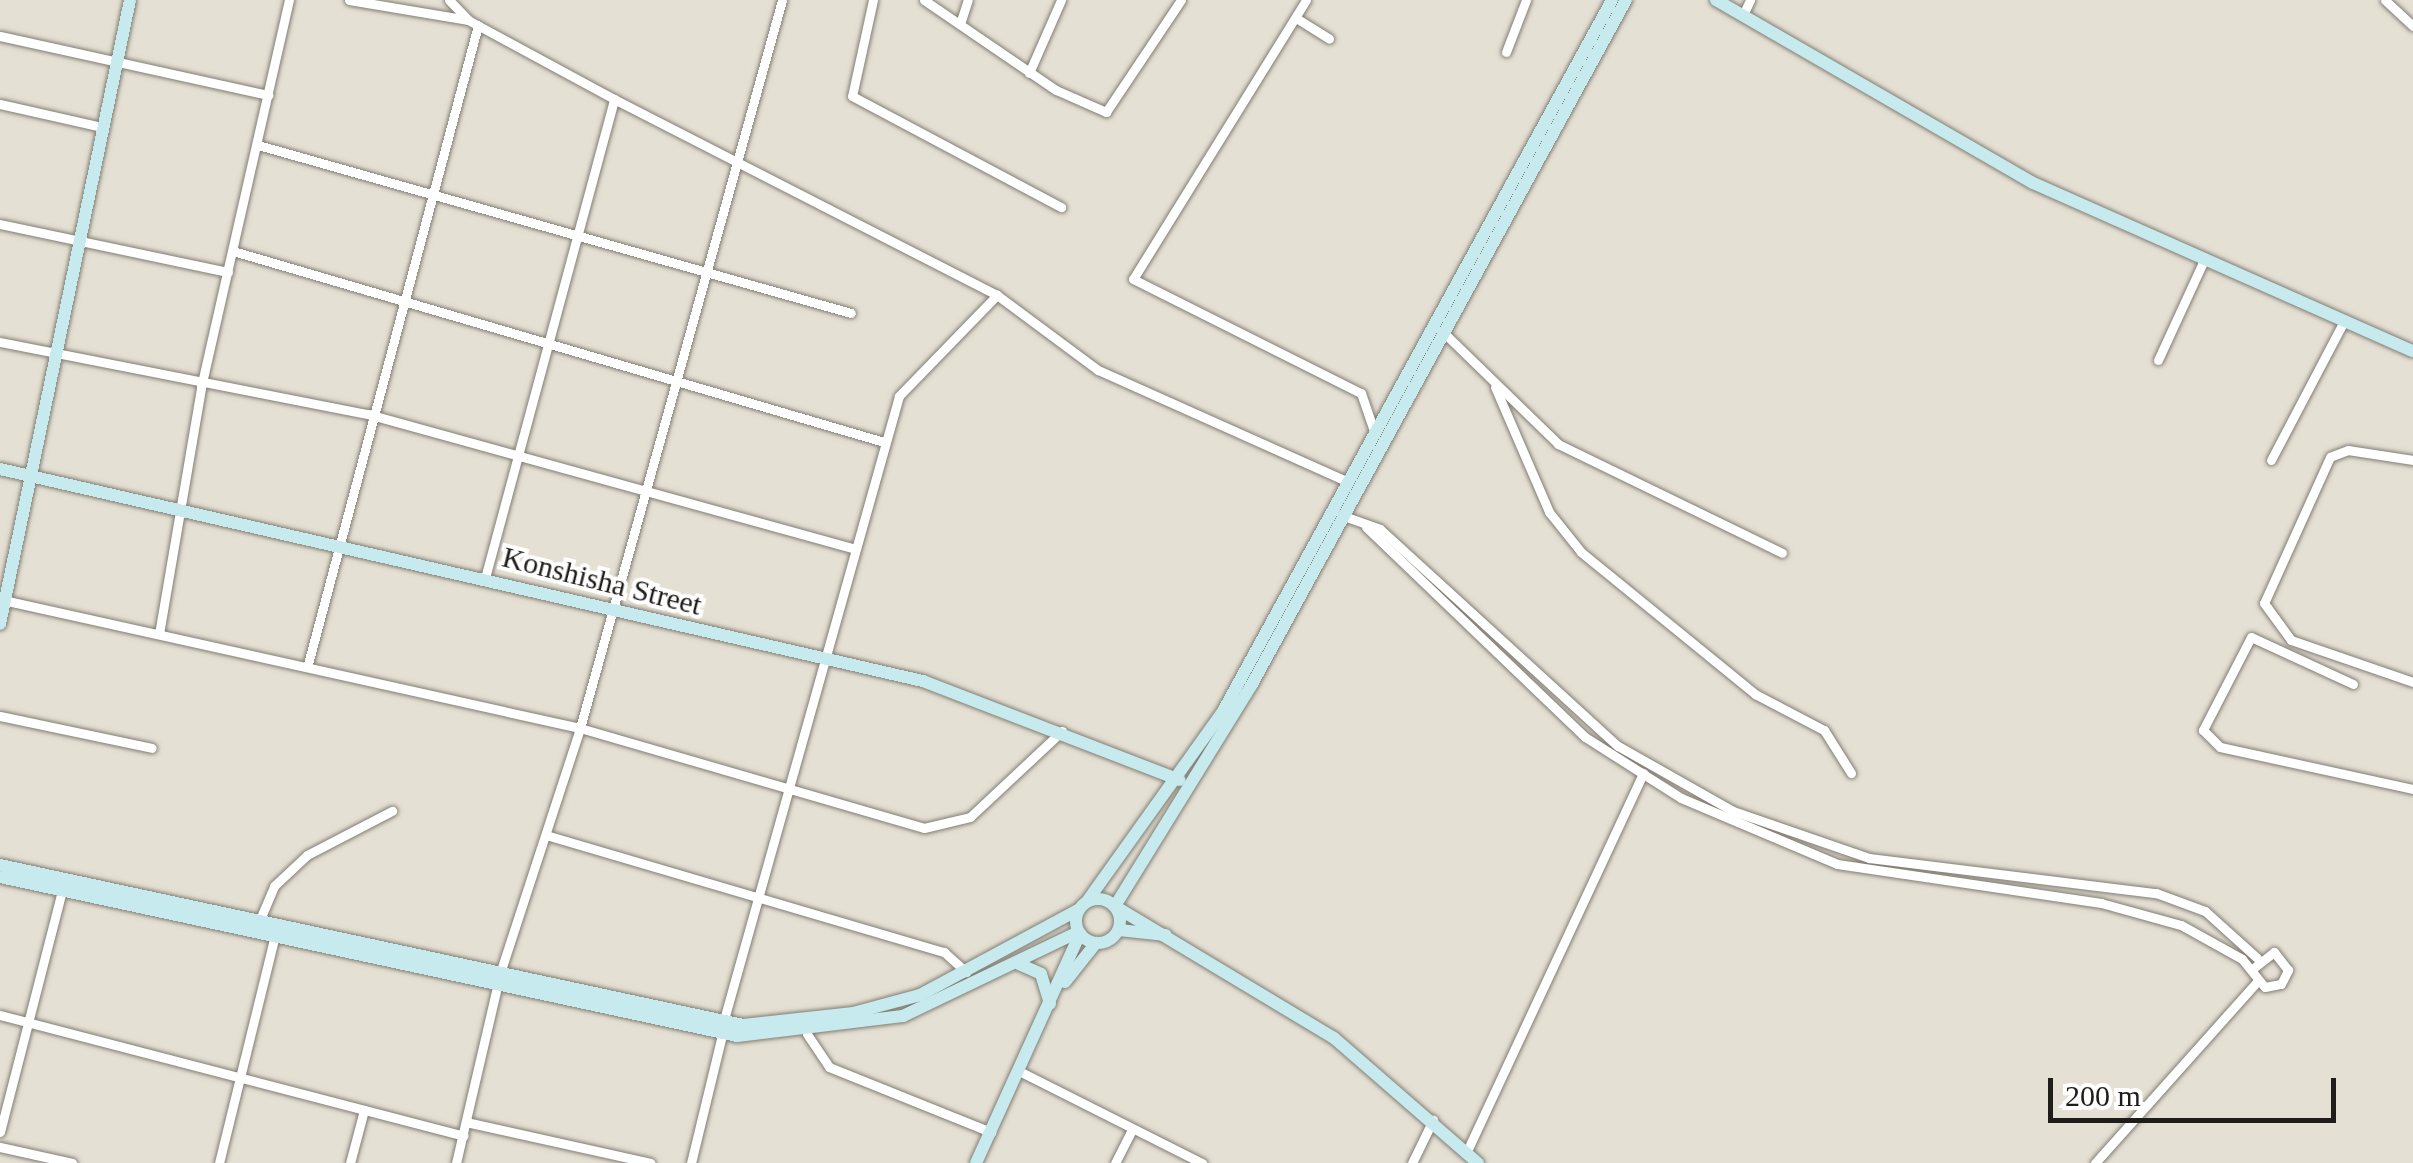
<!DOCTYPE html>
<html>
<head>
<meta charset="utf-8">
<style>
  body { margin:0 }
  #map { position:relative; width:2413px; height:1163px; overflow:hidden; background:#e5e0d4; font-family:"Times New Roman",serif }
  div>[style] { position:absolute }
  .roads { filter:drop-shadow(0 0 2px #827d73) drop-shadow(0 0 2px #827d73) }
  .street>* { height:9px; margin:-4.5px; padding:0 4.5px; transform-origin:4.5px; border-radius:4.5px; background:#fff }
  .secondary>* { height:12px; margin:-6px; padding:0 6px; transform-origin:6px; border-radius:6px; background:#c6eaee }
  .secondary>.ring { margin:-6px; padding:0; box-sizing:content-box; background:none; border:12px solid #c6eaee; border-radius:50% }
  span { translate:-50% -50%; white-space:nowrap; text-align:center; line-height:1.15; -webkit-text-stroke:8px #fff; paint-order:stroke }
  .street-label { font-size:30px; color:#1f1d19 }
  .scale { position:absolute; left:2048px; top:1078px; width:288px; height:45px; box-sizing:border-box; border:5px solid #1f1d19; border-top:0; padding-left:12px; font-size:30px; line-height:35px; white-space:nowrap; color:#1f1d19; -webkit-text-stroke:8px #fff; paint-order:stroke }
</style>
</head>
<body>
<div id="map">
  <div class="roads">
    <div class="street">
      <div style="left:349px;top:0;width:121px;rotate:9.5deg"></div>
      <div style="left:449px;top:0;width:28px;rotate:46deg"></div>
      <div style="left:468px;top:20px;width:166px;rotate:28.4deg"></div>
      <div style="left:614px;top:99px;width:430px;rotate:27.1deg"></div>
      <div style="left:997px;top:295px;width:126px;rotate:36.6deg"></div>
      <div style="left:1098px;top:370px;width:272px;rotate:24.1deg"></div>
      <div style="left:873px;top:0;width:98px;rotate:102.3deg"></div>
      <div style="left:852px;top:96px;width:237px;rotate:28deg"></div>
      <div style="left:924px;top:0;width:160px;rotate:34.3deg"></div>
      <div style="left:1056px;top:90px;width:55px;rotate:23.7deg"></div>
      <div style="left:1106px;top:112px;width:135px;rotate:-56.2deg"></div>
      <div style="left:1306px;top:0;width:328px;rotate:121.8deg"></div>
      <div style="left:1133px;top:279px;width:255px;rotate:26.6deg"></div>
      <div style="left:1361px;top:393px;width:40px;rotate:71.1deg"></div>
      <div style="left:2385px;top:0;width:38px;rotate:43deg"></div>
      <div style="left:1743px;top:15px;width:17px;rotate:-65deg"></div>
      <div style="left:1296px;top:18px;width:39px;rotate:32deg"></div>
      <div style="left:960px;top:24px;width:25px;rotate:-72deg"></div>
      <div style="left:0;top:36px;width:275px;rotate:12.4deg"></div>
      <div style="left:1506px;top:52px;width:56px;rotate:-69deg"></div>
      <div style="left:1029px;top:73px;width:80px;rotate:-66.3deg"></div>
      <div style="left:0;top:104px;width:105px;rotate:12.7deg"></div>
      <div style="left:258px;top:145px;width:616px;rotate:15.82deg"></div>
      <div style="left:0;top:224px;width:233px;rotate:11.9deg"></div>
      <div style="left:233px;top:251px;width:678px;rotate:16.35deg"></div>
      <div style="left:1442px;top:331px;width:162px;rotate:44.2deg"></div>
      <div style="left:1558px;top:444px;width:249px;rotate:25.9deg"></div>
      <div style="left:0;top:342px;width:375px;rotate:11.1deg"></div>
      <div style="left:368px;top:414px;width:502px;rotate:15.48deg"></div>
      <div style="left:2158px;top:360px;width:108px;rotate:-65.3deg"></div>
      <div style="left:1495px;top:387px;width:136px;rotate:66.6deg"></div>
      <div style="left:1549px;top:512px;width:51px;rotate:51.3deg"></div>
      <div style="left:1581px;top:552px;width:225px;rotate:39.2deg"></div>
      <div style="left:1755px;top:694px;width:78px;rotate:27.6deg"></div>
      <div style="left:1824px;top:730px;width:51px;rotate:57.9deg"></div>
      <div style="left:2271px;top:460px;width:153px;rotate:-62.3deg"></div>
      <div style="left:2413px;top:460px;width:66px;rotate:-171.3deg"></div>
      <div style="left:2348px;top:450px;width:19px;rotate:159deg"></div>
      <div style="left:2330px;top:457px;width:160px;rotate:114.3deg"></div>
      <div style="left:2264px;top:603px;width:46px;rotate:53.9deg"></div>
      <div style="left:2291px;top:640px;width:129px;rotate:19deg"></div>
      <div style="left:1341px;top:515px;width:41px;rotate:19.7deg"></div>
      <div style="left:1380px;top:529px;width:322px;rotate:42.4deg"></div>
      <div style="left:1618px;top:746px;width:132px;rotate:29.5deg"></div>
      <div style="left:1733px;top:811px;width:144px;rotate:19.1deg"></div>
      <div style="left:1869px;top:858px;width:289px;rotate:7deg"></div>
      <div style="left:2156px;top:893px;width:52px;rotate:20.2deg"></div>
      <div style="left:2205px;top:911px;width:70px;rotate:42.1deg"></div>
      <div style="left:1366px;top:527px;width:303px;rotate:43.8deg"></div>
      <div style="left:1585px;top:737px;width:114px;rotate:32.4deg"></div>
      <div style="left:1681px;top:798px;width:169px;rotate:22.9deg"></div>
      <div style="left:1837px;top:864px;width:267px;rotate:8.4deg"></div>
      <div style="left:2101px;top:903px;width:83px;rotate:15.4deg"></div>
      <div style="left:2181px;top:925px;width:70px;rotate:29.1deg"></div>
      <div style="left:2242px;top:959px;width:36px;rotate:51deg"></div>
      <div style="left:2265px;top:987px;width:16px;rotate:-11deg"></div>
      <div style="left:2281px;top:984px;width:16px;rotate:-63deg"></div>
      <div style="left:2288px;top:970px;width:23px;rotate:-128deg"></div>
      <div style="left:2274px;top:952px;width:28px;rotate:142deg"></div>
      <div style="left:485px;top:578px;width:496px;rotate:-74.9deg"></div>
      <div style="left:3px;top:600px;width:591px;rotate:12.51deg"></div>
      <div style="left:580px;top:728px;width:358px;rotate:16.2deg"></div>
      <div style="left:924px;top:828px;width:47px;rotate:-13.4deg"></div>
      <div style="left:970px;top:817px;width:126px;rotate:-43.1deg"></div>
      <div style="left:159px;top:634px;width:251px;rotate:-80.3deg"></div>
      <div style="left:201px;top:387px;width:397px;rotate:-77.2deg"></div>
      <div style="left:308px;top:664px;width:661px;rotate:-75.1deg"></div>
      <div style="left:2353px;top:684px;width:112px;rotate:-155.3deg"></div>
      <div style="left:2251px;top:637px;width:105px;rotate:117.3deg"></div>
      <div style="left:2203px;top:730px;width:24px;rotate:45deg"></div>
      <div style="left:2220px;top:747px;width:198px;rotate:12.3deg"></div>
      <div style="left:0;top:716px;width:155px;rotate:11.9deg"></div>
      <div style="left:546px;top:835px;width:415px;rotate:16.4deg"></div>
      <div style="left:944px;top:952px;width:30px;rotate:42deg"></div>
      <div style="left:261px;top:917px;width:34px;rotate:-67deg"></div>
      <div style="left:274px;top:886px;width:45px;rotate:-43.2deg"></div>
      <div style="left:307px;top:855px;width:96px;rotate:-27.4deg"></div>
      <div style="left:0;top:1015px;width:479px;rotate:14.6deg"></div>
      <div style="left:723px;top:1023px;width:651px;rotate:-74.32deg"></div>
      <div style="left:899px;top:396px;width:141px;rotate:-45.9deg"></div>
      <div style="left:807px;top:1034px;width:40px;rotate:56deg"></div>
      <div style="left:829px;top:1067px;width:175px;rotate:21.9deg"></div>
      <div style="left:1021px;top:1072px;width:203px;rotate:26.7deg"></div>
      <div style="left:466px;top:1122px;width:189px;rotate:12.5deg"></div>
      <div style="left:0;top:1132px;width:250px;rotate:-75.6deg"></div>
      <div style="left:0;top:1147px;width:74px;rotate:12.5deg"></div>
      <div style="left:1467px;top:1151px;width:417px;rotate:-65deg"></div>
      <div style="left:219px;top:1163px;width:235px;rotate:-76.2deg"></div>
      <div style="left:350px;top:1163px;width:55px;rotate:-75.2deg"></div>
      <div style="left:456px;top:1163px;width:198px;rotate:-76.9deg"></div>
      <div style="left:501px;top:970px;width:255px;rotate:-71.9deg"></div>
      <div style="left:580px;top:728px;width:756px;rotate:-74.49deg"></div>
      <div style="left:691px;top:1163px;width:132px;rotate:-76.4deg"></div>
      <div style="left:1115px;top:1163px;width:38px;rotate:-63deg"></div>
      <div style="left:1412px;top:1163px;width:48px;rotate:-64deg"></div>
      <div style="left:2095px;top:1163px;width:243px;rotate:-48.2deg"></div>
    </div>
    <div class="secondary">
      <div style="left:1716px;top:0;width:366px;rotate:30deg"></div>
      <div style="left:2033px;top:183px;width:415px;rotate:23.9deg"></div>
      <div style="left:0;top:469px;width:947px;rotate:12.94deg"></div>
      <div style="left:923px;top:681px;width:275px;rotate:21.1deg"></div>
      <div style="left:0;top:624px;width:637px;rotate:-78.23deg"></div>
      <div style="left:0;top:865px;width:760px;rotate:12.15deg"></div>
      <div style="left:743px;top:1025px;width:111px;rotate:-6.2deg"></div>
      <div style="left:853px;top:1013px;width:69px;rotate:-15deg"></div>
      <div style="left:920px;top:995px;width:179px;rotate:-28.3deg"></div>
      <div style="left:0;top:877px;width:754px;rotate:12.17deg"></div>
      <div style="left:737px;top:1036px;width:167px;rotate:-6.9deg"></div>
      <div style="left:903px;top:1016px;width:194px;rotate:-25.6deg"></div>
      <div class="ring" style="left:1076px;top:899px;width:32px;height:32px"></div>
      <div style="left:1088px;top:900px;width:230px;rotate:-54.4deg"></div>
      <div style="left:1222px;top:713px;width:813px;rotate:-61.32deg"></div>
      <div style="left:1115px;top:906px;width:259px;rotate:-58.3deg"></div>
      <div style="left:1251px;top:686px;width:782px;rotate:-61.34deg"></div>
      <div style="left:1116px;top:907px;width:254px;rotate:31deg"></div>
      <div style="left:1334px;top:1038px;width:191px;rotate:41deg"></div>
      <div style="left:1119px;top:930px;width:47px;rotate:6.1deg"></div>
      <div style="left:1019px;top:964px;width:24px;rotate:24deg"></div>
      <div style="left:1041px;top:974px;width:31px;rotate:73deg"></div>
      <div style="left:1065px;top:982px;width:50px;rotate:-51.5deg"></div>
      <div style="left:976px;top:1163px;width:252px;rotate:-65.6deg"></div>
    </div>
  </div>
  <div class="street-label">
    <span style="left:602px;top:581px;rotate:14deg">Konshisha Street</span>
  </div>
  <div class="scale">200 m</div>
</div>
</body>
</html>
